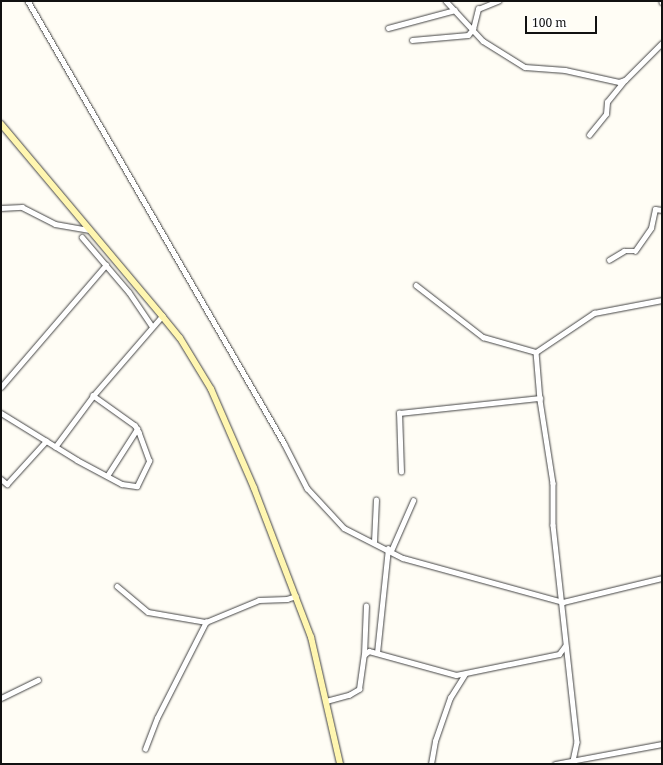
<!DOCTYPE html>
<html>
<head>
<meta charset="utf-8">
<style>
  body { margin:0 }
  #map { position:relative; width:663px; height:765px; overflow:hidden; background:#fffdf5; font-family:"Noto Serif",serif }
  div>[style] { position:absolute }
  .roads { filter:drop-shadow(0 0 1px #444) drop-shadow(0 0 1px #444) }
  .street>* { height:4.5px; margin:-2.25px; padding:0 2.25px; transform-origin:2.25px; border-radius:2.25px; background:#fff }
  .secondary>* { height:6px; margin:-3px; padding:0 3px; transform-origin:3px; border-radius:3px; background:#fff6b0 }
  span { translate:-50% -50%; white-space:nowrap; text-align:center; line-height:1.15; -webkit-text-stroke:4px #fff; paint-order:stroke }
  .frame { position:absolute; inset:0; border:2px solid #111; pointer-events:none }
  .scale { position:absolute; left:525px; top:16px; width:72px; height:18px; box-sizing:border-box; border:2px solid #111; border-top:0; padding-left:5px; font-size:12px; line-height:14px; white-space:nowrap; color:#111; -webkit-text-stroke:3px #fff; paint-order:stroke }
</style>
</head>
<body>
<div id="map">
  <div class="roads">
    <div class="street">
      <div style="left:28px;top:1px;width:511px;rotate:59.92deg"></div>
      <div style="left:284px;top:443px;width:51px;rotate:62.9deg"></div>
      <div style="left:307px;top:488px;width:54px;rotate:47.2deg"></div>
      <div style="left:344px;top:528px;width:66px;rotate:27deg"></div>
      <div style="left:403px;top:558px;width:166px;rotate:15.4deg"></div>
      <div style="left:563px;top:602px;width:102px;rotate:-13.6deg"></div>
      <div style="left:446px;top:1px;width:54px;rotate:47.2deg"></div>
      <div style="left:483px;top:41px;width:49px;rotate:31.8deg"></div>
      <div style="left:525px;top:67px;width:40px;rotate:4.3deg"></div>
      <div style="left:565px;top:70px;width:55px;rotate:12.5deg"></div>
      <div style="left:619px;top:82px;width:6px;rotate:-18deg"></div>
      <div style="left:625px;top:80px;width:52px;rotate:-45deg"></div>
      <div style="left:662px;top:1px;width:1px;rotate:90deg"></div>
      <div style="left:388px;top:28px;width:69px;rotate:-15deg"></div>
      <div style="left:412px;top:40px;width:56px;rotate:-5.1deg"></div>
      <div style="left:468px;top:35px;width:8px;rotate:-50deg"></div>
      <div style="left:473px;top:29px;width:21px;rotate:-76deg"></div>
      <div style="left:478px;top:9px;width:22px;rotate:-22deg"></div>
      <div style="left:589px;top:135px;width:27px;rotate:-51deg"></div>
      <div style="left:606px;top:114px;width:12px;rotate:-85deg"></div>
      <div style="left:607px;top:102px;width:28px;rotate:-51deg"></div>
      <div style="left:1px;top:208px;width:21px;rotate:-3deg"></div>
      <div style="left:22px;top:207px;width:37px;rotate:27deg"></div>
      <div style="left:55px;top:224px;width:35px;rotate:10deg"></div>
      <div style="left:82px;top:237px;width:72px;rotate:49.5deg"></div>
      <div style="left:129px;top:292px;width:40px;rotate:56deg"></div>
      <div style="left:609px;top:260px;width:17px;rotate:-31deg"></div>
      <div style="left:624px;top:251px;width:11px"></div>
      <div style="left:635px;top:251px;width:28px;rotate:-55deg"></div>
      <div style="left:651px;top:228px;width:19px;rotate:-78deg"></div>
      <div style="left:655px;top:209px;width:7px;rotate:8deg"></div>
      <div style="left:416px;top:285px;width:85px;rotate:37.8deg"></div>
      <div style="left:483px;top:337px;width:55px;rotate:15.8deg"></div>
      <div style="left:536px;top:352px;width:48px;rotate:85.2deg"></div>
      <div style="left:540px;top:400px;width:84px;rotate:81.1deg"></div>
      <div style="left:553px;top:483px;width:42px;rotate:90deg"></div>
      <div style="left:553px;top:525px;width:218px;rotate:83.7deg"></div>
      <div style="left:577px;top:742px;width:19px;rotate:102deg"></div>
      <div style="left:536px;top:352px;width:70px;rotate:-33.9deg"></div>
      <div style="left:594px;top:313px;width:69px;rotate:-10.8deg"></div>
      <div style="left:1px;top:387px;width:161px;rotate:-49.3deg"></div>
      <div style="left:1px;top:413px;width:89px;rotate:31.7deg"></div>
      <div style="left:77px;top:460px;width:51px;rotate:28.1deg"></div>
      <div style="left:122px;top:484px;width:15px;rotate:8deg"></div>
      <div style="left:137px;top:486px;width:28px;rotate:-64deg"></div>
      <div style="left:149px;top:461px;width:30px;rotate:-110deg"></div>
      <div style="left:139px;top:433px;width:8px;rotate:-120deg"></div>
      <div style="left:135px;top:426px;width:52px;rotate:-144.5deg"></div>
      <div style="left:55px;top:447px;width:64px;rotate:-53.3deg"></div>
      <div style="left:93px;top:396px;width:106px;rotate:-49.2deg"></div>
      <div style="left:401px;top:472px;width:59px;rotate:-91.9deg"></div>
      <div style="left:399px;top:413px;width:142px;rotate:-6.1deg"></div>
      <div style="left:107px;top:476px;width:56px;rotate:-57.4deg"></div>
      <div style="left:1px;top:479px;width:8px;rotate:40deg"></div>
      <div style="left:7px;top:484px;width:58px;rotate:-47.8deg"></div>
      <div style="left:374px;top:542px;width:42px;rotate:-87.3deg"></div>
      <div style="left:391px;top:551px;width:55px;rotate:-66.3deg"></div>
      <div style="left:117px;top:586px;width:40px;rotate:40deg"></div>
      <div style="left:148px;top:612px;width:59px;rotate:9.8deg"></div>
      <div style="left:206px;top:622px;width:57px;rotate:-22.5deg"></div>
      <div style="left:259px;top:600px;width:28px;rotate:-2deg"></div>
      <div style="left:287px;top:599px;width:9px;rotate:-18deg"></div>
      <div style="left:377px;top:653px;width:105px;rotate:-84deg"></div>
      <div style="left:364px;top:655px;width:49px;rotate:-87.7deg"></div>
      <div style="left:1px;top:698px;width:41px;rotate:-25.9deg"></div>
      <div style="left:326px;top:701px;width:24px;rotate:-15deg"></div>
      <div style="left:349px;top:695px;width:12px;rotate:-31deg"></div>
      <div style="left:359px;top:689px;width:34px;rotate:-82deg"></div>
      <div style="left:364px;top:655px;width:6px;rotate:-39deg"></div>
      <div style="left:369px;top:651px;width:90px;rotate:15.4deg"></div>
      <div style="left:456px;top:675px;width:105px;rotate:-11.5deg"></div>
      <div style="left:559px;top:654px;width:10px;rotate:-53deg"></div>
      <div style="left:145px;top:749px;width:33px;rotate:-69deg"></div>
      <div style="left:157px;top:718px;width:108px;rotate:-63deg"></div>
      <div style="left:431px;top:764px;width:23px;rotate:-80deg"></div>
      <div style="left:435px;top:741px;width:46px;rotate:-70.8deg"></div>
      <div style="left:450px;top:698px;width:28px;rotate:-58deg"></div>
      <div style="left:555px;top:764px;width:109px;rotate:-10.6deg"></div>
    </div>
    <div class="secondary">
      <div style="left:1px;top:124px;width:251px;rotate:50deg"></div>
      <div style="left:162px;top:316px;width:28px;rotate:51deg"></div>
      <div style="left:180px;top:338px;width:60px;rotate:58.7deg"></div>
      <div style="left:211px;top:389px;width:108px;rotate:66.5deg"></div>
      <div style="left:254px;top:488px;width:160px;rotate:69.1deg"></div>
      <div style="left:311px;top:637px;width:130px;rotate:77.1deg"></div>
    </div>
  </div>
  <div class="frame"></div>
  <div class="scale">100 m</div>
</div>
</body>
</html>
